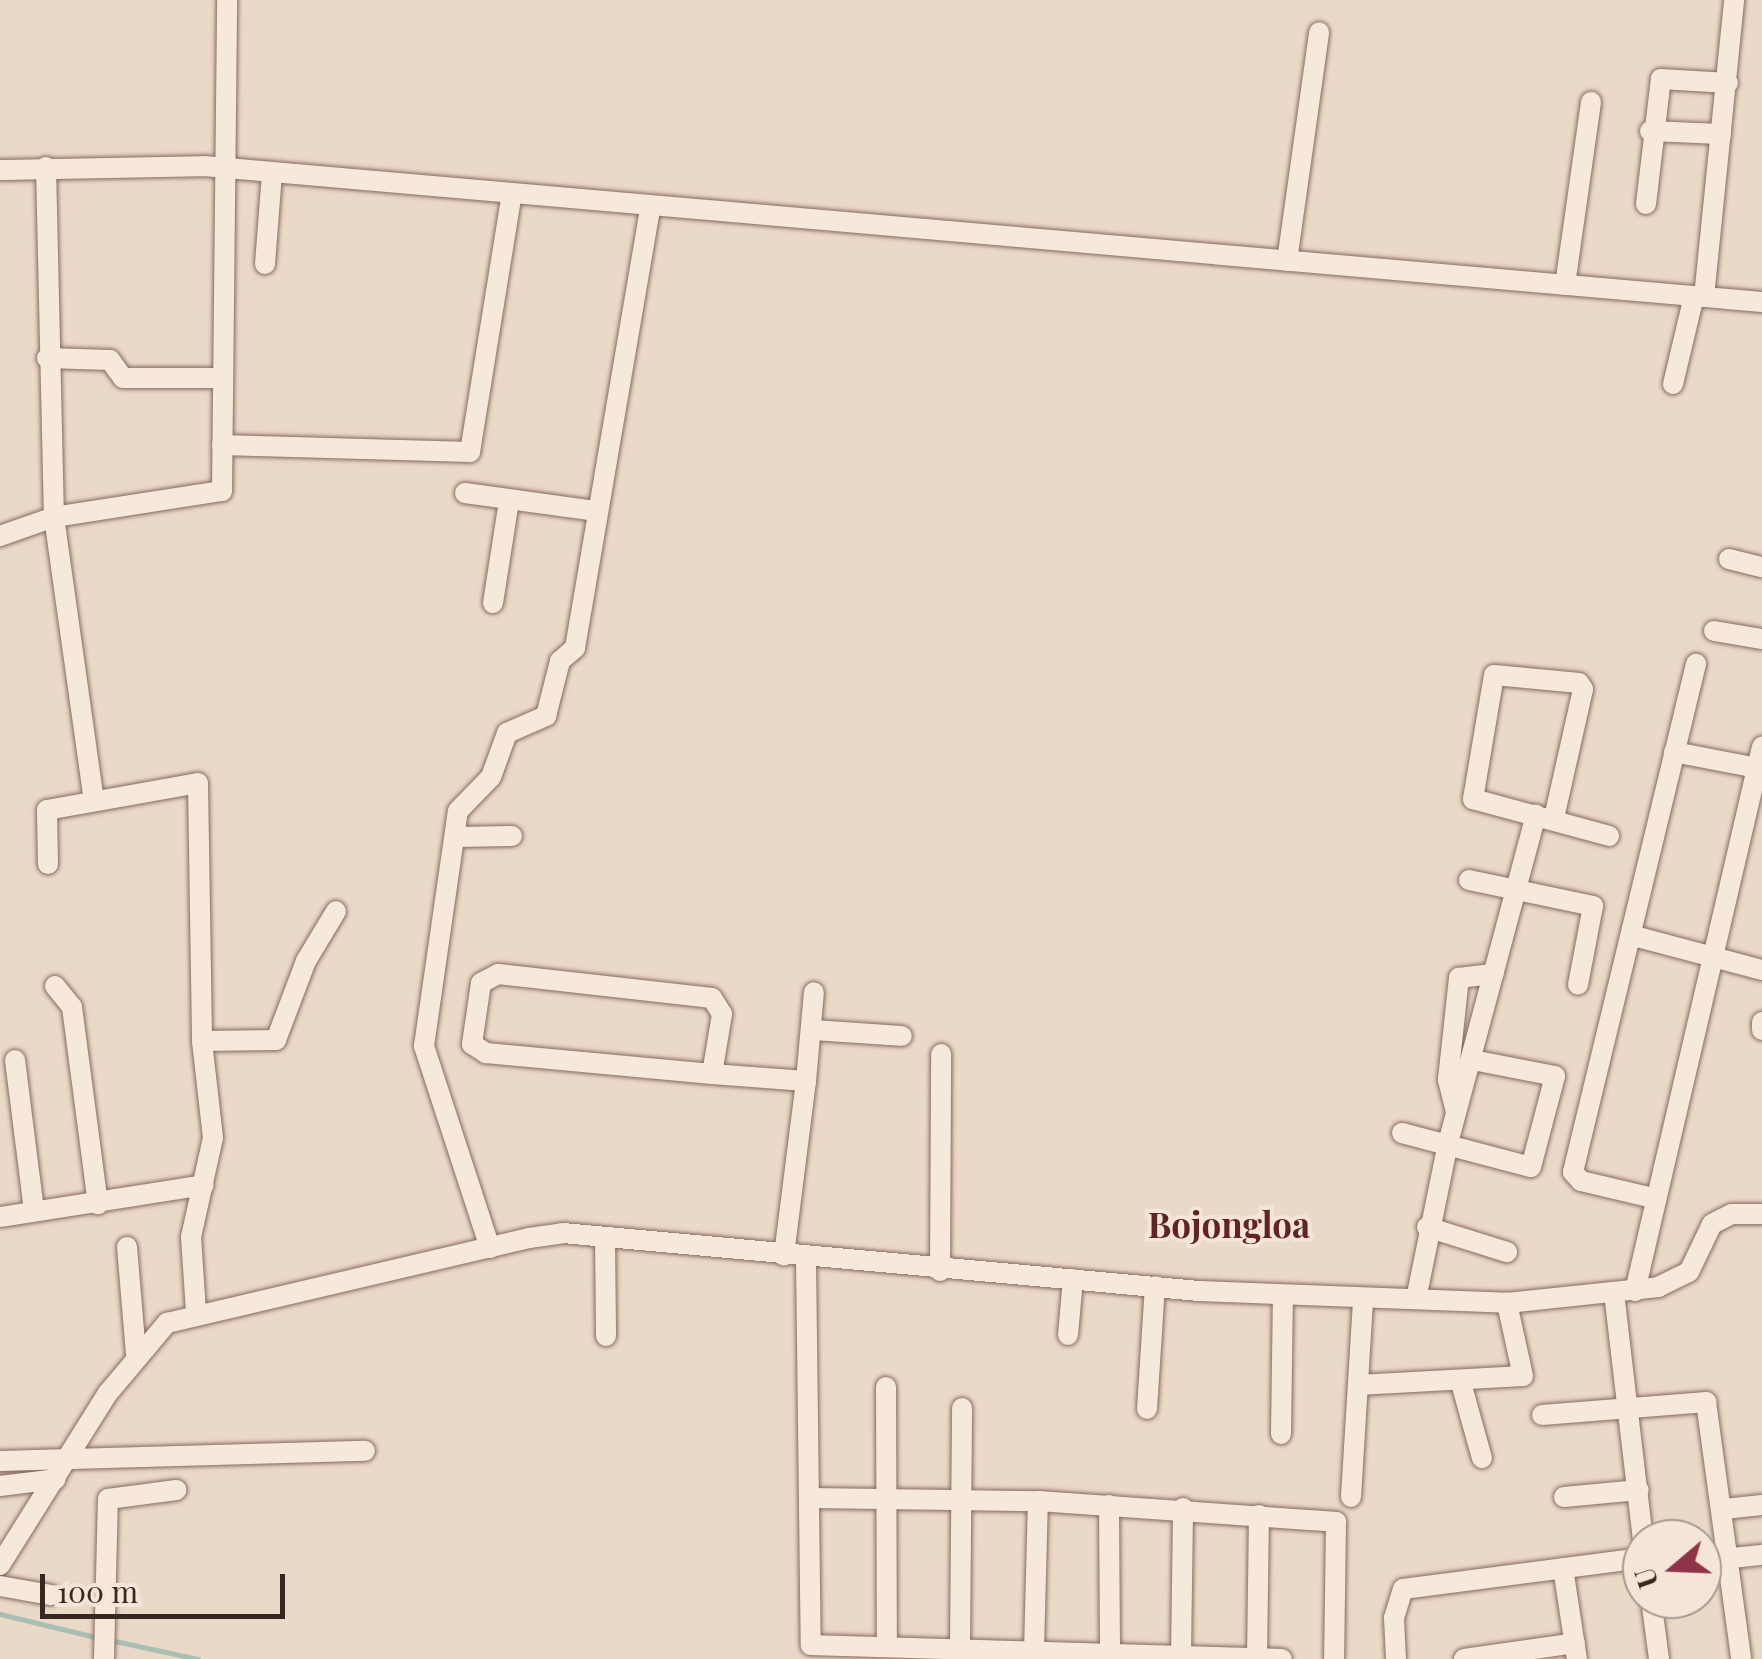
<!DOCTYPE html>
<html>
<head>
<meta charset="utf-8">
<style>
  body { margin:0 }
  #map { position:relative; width:1762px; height:1659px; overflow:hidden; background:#ebd9c8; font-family:"Playfair Display",serif }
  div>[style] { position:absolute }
  .stream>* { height:5px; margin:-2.5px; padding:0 2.5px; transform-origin:2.5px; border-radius:2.5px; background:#a8bfb4 }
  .roads { filter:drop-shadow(0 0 2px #866a5e) drop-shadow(0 0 2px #866a5e) }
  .minor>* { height:20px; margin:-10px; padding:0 10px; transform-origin:10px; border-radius:10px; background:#f6e8da }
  span { translate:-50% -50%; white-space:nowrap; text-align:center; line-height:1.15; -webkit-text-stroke:8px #f3e5d7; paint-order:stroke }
  .quarter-label { font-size:35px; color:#612324; font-weight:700 }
  .north { position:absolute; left:1622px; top:1519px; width:100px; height:100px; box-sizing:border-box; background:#f3e5d7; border:2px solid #a8998e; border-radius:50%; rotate:251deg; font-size:28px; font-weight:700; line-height:40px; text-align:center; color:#372721 }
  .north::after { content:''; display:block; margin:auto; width:35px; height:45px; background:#903348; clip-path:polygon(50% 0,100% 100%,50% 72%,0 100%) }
  .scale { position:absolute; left:40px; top:1574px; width:245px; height:45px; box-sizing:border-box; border:5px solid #372721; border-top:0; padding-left:12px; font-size:30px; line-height:35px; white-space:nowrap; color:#372721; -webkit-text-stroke:8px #f3e5d7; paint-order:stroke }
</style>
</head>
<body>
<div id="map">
  <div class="stream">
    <div style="left:0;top:1614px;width:102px;rotate:13.6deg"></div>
    <div style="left:110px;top:1640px;width:90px;rotate:12.2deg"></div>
  </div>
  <div class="roads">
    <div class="minor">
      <div style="left:1650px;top:131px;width:71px;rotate:2.4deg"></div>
      <div style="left:46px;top:167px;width:350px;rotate:88.7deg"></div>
      <div style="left:54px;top:517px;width:287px;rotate:82deg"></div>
      <div style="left:0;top:170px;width:204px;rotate:-1.1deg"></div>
      <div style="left:204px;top:166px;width:1564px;rotate:4.99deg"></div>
      <div style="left:1646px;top:204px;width:126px;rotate:-83.2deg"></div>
      <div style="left:1661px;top:79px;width:67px;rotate:3.4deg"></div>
      <div style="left:1287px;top:261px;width:231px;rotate:-82deg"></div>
      <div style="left:265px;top:264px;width:91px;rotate:-85.6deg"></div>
      <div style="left:1565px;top:285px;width:185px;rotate:-81.9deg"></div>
      <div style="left:1704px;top:297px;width:299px;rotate:-84.2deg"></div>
      <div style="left:47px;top:358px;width:63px;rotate:1.8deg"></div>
      <div style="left:110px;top:360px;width:22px;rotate:54deg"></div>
      <div style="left:123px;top:378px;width:97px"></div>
      <div style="left:1673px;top:384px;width:90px;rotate:-76.6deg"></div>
      <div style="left:222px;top:445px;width:248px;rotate:1.6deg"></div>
      <div style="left:470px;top:452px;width:261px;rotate:-80.8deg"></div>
      <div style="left:465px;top:493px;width:133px;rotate:7.8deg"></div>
      <div style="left:0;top:536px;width:57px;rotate:-19.4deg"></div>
      <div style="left:54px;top:517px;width:170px;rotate:-8.8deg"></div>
      <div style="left:222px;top:491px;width:491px;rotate:-89.4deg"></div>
      <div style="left:1729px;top:559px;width:34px;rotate:14deg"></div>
      <div style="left:493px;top:603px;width:103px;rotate:-81.1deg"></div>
      <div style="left:1714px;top:631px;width:49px;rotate:9.5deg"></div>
      <div style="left:1674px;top:752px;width:90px;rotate:10.9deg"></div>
      <div style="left:1554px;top:818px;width:132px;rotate:-77.3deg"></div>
      <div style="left:1583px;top:689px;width:7px;rotate:-124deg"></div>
      <div style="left:1579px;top:683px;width:85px;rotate:-174.6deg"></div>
      <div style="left:1494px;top:675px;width:126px;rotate:99.6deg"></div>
      <div style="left:1473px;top:799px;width:141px;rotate:15.2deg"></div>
      <div style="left:455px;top:837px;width:57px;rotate:-1deg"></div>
      <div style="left:48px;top:864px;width:54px;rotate:-91.1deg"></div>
      <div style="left:47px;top:810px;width:153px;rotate:-10.1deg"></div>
      <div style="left:198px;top:783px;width:258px;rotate:89.1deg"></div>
      <div style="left:202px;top:1041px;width:74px;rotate:-0.8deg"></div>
      <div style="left:276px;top:1040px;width:85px;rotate:-69.2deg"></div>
      <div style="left:306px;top:961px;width:58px;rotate:-59deg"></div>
      <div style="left:1469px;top:880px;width:127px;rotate:11.8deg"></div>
      <div style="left:1593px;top:906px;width:80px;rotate:100.8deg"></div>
      <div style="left:1634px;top:936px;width:132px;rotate:14.9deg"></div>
      <div style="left:55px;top:986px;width:27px;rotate:51deg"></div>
      <div style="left:72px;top:1007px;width:199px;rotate:82.5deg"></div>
      <div style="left:1762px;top:1022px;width:8px;rotate:90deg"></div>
      <div style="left:812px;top:1030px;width:90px;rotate:3.8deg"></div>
      <div style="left:15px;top:1060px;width:152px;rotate:82.8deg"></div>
      <div style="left:712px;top:1074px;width:61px;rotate:-80.5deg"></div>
      <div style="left:722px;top:1014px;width:19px;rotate:-122deg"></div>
      <div style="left:712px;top:998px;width:215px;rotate:-173.6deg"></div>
      <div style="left:498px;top:974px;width:19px;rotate:152deg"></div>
      <div style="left:481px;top:983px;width:62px;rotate:98.4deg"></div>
      <div style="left:472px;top:1044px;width:17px;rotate:33deg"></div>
      <div style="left:486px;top:1053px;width:227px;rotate:5.3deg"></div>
      <div style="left:712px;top:1074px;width:94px;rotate:4.3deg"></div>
      <div style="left:806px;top:1081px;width:176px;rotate:97.2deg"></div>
      <div style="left:806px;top:1081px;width:89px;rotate:-84.9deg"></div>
      <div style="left:1456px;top:1112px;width:34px;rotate:-104deg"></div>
      <div style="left:1448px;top:1079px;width:102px;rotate:-83.8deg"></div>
      <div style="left:1459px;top:978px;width:35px;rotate:-7deg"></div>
      <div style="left:1402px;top:1133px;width:133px;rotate:14.8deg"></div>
      <div style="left:1531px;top:1167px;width:94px;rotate:-75.2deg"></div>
      <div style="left:1555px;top:1076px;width:84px;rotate:-169deg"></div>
      <div style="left:1653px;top:1198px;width:74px;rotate:-166.7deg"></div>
      <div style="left:1581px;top:1181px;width:12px;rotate:-132deg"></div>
      <div style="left:1573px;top:1172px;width:523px;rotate:-76.39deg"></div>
      <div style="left:0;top:1217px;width:206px;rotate:-8.9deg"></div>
      <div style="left:1427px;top:1227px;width:84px;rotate:17.4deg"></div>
      <div style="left:605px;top:1238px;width:98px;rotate:89.4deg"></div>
      <div style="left:127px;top:1247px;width:107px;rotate:85.2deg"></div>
      <div style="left:490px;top:1248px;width:213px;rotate:-108.1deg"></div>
      <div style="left:424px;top:1046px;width:237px;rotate:-81.8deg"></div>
      <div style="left:458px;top:811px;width:47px;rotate:-45.9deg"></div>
      <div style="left:491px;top:777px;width:47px;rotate:-70deg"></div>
      <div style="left:507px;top:733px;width:43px;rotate:-23.6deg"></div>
      <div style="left:546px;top:716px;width:57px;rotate:-75.7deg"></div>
      <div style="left:560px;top:661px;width:20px;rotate:-41deg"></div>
      <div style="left:575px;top:648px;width:447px;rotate:-80.3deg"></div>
      <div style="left:806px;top:1259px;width:386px;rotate:89.3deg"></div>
      <div style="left:811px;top:1645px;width:471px;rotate:1.7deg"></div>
      <div style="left:940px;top:1271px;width:217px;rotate:-89.7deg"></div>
      <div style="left:1635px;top:1291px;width:559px;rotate:-76.86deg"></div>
      <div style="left:1614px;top:1293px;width:248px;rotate:83.3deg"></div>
      <div style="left:1416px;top:1299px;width:159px;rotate:-78.4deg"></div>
      <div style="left:1448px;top:1143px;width:340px;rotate:-75deg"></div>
      <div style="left:196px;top:1312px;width:75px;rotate:-93.8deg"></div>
      <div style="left:191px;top:1237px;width:101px;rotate:-77.5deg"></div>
      <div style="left:213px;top:1138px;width:98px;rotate:-96.5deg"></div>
      <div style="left:1068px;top:1335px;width:56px;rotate:-84.9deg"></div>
      <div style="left:1461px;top:1383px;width:78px;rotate:74.4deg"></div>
      <div style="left:1358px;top:1385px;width:165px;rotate:-3.1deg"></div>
      <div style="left:1523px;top:1376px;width:75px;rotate:-102.4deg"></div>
      <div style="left:886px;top:1387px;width:259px;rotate:89.8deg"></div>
      <div style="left:1147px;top:1409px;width:123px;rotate:-86.3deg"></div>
      <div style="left:1542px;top:1415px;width:165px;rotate:-4.5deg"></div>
      <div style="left:1706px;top:1402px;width:259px;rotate:82.2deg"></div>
      <div style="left:1281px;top:1434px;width:138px;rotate:-89.2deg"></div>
      <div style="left:0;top:1461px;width:365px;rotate:-1.6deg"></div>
      <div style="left:0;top:1486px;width:56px;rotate:-7.1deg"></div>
      <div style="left:1351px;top:1497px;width:197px;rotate:-86.5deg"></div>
      <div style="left:1564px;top:1497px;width:75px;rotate:-5.3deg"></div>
      <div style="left:811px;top:1498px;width:227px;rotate:0.8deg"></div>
      <div style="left:1038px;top:1501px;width:299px;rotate:4deg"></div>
      <div style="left:1336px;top:1522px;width:137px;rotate:90.8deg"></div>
      <div style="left:1109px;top:1505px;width:148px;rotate:89.6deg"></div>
      <div style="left:1724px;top:1509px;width:38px;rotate:-6deg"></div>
      <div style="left:1732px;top:1558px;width:30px;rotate:-6deg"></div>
      <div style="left:0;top:1565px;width:203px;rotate:-57.9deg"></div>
      <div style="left:108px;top:1393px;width:92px;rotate:-49.9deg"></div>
      <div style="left:167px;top:1323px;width:372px;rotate:-13.2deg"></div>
      <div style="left:529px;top:1238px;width:34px;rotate:-8deg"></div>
      <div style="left:563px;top:1233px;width:639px;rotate:5.21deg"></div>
      <div style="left:1199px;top:1291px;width:308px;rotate:2.2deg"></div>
      <div style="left:1507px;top:1303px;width:152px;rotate:-6deg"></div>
      <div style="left:1658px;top:1287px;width:34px;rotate:-26deg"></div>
      <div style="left:1689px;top:1272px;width:53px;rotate:-64.4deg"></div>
      <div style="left:1712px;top:1224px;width:22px;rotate:-27deg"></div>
      <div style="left:1732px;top:1214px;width:30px"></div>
      <div style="left:1563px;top:1568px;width:92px;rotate:81.3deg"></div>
      <div style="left:0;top:1586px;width:52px;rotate:10deg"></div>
      <div style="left:1651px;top:1599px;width:61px;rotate:82.4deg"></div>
      <div style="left:960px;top:1647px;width:239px;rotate:-89.5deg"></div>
      <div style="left:1034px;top:1651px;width:150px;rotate:-88.5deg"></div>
      <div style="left:1181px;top:1656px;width:148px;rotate:-89.2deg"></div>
      <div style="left:1257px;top:1658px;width:143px;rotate:-89.2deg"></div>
      <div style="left:104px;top:1659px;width:160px;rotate:-88.6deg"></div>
      <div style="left:108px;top:1499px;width:69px;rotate:-7.5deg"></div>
      <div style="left:1396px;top:1659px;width:41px;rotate:-92.8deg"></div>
      <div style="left:1394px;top:1618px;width:30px;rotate:-73deg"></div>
      <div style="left:1403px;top:1589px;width:241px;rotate:-7.4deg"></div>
      <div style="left:1464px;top:1659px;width:112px;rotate:-8.2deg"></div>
    </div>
  </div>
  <div class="quarter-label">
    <span style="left:1229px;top:1224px">Bojongloa</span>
  </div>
  <div class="north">U</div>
  <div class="scale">100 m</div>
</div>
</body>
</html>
